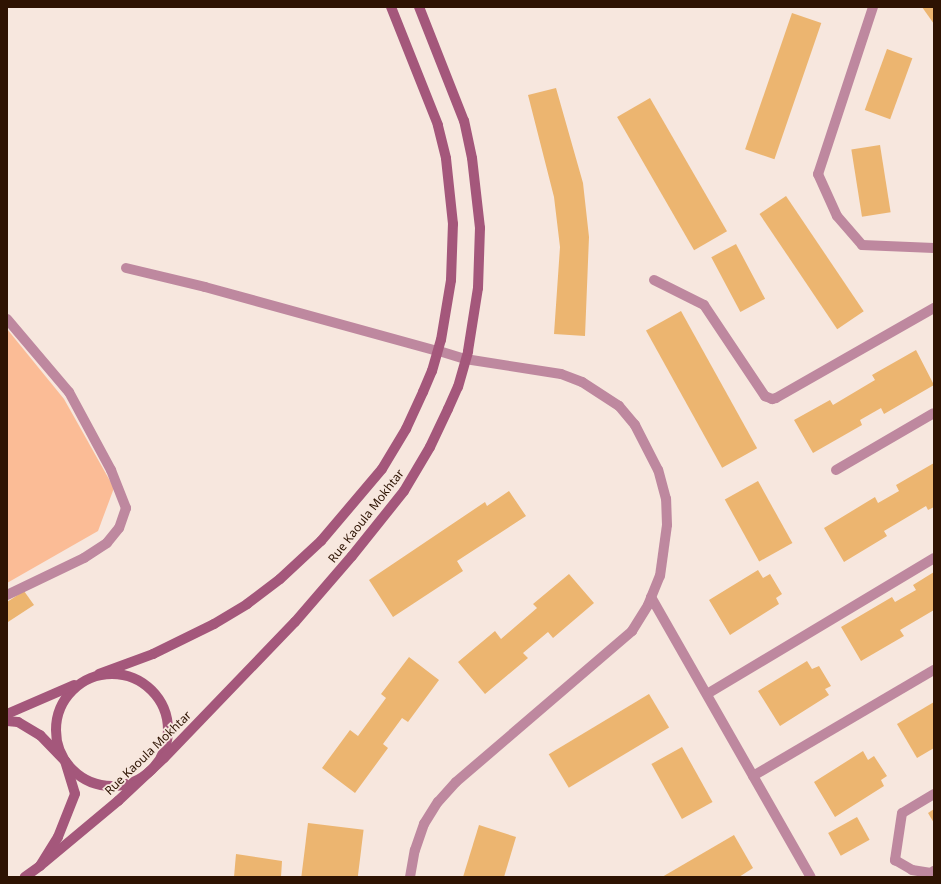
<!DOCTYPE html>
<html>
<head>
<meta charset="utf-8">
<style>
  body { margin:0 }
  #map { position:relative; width:941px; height:884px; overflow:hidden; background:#f7e7de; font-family:"Noto Sans",sans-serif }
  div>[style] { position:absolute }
  .green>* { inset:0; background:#fbbc96 }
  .building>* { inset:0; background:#ecb570; transform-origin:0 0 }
  .lane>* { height:10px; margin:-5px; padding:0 5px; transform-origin:5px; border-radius:5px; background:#be889f }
  .street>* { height:10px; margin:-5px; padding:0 5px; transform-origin:5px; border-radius:5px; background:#be889f }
  .secondary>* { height:10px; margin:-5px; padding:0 5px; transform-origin:5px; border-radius:5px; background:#a4577b }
  .secondary>.ring { margin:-5px; padding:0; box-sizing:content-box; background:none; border:10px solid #a4577b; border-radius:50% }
  span { translate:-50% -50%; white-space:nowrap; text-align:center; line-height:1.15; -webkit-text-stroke:3.5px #f7e7de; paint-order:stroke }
  .street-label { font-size:12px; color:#2e1302 }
  .frame { position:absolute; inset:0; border:8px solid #2e1302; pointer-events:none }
</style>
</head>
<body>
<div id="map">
  <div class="green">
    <div style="clip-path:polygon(7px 329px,64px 399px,114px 488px,98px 531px,7px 583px)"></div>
  </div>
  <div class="building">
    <div style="clip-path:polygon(922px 7px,934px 7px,934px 24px)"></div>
    <div style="left:792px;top:13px;width:31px;height:144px;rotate:19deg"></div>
    <div style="left:887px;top:49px;width:27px;height:65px;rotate:20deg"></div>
    <div style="clip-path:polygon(556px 88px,583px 183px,589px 237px,585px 336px,554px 334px,560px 247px,554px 197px,528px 95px)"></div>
    <div style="left:650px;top:98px;width:154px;height:38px;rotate:60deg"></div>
    <div style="left:880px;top:145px;width:68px;height:29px;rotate:81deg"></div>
    <div style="left:786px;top:196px;width:139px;height:32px;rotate:56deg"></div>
    <div style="left:736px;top:244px;width:62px;height:28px;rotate:62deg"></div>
    <div style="left:681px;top:311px;width:157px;height:40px;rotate:61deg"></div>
    <div style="clip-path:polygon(916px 350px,934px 385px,884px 414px,881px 408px,860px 420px,862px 425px,813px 453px,794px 420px,830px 400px,833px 405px,875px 380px,872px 375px)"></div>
    <div style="clip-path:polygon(934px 463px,934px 507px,928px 510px,926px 506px,884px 531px,887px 536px,844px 562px,824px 528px,875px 497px,878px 503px,899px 491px,896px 485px)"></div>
    <div style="left:758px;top:481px;width:71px;height:38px;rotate:61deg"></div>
    <div style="clip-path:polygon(509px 491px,526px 516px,457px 561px,463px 571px,393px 617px,369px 580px,485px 502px,487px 506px)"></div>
    <div style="clip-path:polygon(758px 570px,763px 578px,770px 574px,782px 594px,776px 598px,779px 604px,730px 635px,709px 600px)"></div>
    <div style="clip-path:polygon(934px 572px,934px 610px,900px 630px,904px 636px,861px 661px,841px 627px,892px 597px,895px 602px,916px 590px,913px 585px)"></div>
    <div style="clip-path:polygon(569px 574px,594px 603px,553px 638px,548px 632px,523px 653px,528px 658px,485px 694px,458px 662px,495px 631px,501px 639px,537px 608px,533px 604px)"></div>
    <div style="clip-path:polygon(24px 591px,34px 605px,8px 622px,7px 602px)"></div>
    <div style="clip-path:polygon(409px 657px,439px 680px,408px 722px,402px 718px,383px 744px,388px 748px,355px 793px,322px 768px,350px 730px,358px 736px,386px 698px,381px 694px)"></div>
    <div style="clip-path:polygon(807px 661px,812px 669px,819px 666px,831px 686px,825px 689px,829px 695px,780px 726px,758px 691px)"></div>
    <div style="left:649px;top:694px;width:39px;height:117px;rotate:59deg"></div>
    <div style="clip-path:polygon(934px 702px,934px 748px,917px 758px,897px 724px)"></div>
    <div style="left:682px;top:747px;width:63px;height:35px;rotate:61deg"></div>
    <div style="clip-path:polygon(863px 751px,868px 760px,874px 756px,887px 776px,881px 780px,884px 786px,835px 817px,814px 782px)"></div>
    <div style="clip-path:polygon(934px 809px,934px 823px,928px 813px)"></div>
    <div style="left:857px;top:817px;width:26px;height:33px;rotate:61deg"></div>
    <div style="left:308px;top:823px;width:56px;height:54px;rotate:7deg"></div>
    <div style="clip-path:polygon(479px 825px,516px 837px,504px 877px,463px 877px)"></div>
    <div style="clip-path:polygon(734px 835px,753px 868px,739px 877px,662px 877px)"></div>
    <div style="clip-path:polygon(236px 854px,282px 861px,281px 877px,234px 877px)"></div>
  </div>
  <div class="lane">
    <div style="left:126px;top:268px;width:81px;rotate:13.5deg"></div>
    <div style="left:205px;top:287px;width:242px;rotate:15.4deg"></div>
    <div style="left:7px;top:319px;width:96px;rotate:49.7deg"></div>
    <div style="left:69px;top:392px;width:89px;rotate:61.7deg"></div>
    <div style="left:111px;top:470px;width:41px;rotate:68.5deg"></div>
    <div style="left:126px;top:508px;width:21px;rotate:109deg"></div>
    <div style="left:119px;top:528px;width:19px;rotate:129deg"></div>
    <div style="left:107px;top:543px;width:27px;rotate:147deg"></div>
    <div style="left:84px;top:558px;width:85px;rotate:154.3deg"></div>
  </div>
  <div class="street">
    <div style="left:873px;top:7px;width:176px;rotate:108.2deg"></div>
    <div style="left:818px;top:174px;width:46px;rotate:65.7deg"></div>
    <div style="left:837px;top:216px;width:38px;rotate:49deg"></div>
    <div style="left:862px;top:245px;width:72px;rotate:2.4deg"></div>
    <div style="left:654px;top:280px;width:56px;rotate:26.6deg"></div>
    <div style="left:704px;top:305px;width:110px;rotate:56.2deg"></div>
    <div style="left:765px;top:396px;width:8px;rotate:23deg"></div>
    <div style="left:772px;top:399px;width:4px;rotate:-14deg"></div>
    <div style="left:776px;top:398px;width:182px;rotate:-29.7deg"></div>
    <div style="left:836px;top:470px;width:113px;rotate:-30.2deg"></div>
    <div style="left:651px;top:597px;width:322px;rotate:60.3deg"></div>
    <div style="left:707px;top:694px;width:265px;rotate:-30.9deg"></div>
    <div style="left:753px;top:776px;width:210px;rotate:-30.4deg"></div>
    <div style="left:934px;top:794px;width:37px;rotate:149deg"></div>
    <div style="left:902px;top:813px;width:48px;rotate:98.5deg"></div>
    <div style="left:895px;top:860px;width:20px;rotate:30deg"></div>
    <div style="left:912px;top:870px;width:19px;rotate:9deg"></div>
    <div style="left:931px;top:873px;width:4px;rotate:-34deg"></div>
    <div style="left:410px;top:877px;width:27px;rotate:-80deg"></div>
    <div style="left:415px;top:850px;width:28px;rotate:-71deg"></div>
    <div style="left:424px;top:824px;width:26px;rotate:-58deg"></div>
    <div style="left:438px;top:802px;width:27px;rotate:-48deg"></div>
    <div style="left:456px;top:782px;width:232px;rotate:-40.6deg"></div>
    <div style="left:632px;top:631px;width:31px;rotate:-58deg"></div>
    <div style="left:648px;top:605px;width:31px;rotate:-68deg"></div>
    <div style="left:660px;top:576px;width:51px;rotate:-82.2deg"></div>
    <div style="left:667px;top:525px;width:26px;rotate:-92deg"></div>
    <div style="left:666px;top:499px;width:30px;rotate:-105deg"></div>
    <div style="left:658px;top:470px;width:51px;rotate:-117.1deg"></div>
    <div style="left:635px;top:425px;width:25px;rotate:-130deg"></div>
    <div style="left:619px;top:406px;width:44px;rotate:-147deg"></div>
    <div style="left:582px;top:382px;width:22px;rotate:-159deg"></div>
    <div style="left:561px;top:374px;width:97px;rotate:-171.1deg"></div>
    <div style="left:465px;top:359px;width:28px;rotate:-163deg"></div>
  </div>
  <div class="secondary">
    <div class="ring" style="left:56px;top:674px;width:102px;height:102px"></div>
    <div style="left:99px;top:674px;width:58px;rotate:-20.3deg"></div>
    <div style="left:153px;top:654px;width:68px;rotate:-26.2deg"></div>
    <div style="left:214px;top:624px;width:39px;rotate:-31deg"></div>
    <div style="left:247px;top:604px;width:41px;rotate:-37.1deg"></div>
    <div style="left:280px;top:579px;width:56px;rotate:-42.8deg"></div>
    <div style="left:321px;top:541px;width:94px;rotate:-49.7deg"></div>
    <div style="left:382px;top:469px;width:47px;rotate:-59deg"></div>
    <div style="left:406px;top:429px;width:41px;rotate:-65.3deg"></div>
    <div style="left:423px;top:392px;width:23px;rotate:-67deg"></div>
    <div style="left:432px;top:371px;width:32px;rotate:-74deg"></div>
    <div style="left:441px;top:340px;width:61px;rotate:-80.5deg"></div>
    <div style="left:451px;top:280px;width:56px;rotate:-88deg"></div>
    <div style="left:453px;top:224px;width:66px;rotate:-96.1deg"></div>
    <div style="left:446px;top:158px;width:34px;rotate:-104deg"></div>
    <div style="left:438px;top:125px;width:127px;rotate:-111.7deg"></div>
    <div style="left:7px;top:714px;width:73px;rotate:-23.4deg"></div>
    <div style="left:7px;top:721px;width:11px;rotate:5deg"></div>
    <div style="left:18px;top:722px;width:26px;rotate:31deg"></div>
    <div style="left:40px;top:735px;width:36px;rotate:46deg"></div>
    <div style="left:65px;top:761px;width:34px;rotate:73deg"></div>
    <div style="left:75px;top:794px;width:46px;rotate:111.6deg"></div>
    <div style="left:58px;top:837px;width:34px;rotate:122deg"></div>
    <div style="left:40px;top:866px;width:19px;rotate:144deg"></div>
    <div style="left:40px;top:866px;width:102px;rotate:-39.8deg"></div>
    <div style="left:118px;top:801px;width:63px;rotate:-43.1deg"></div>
    <div style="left:164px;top:758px;width:189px;rotate:-46.1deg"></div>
    <div style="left:295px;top:622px;width:87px;rotate:-49.2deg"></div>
    <div style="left:352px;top:556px;width:83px;rotate:-51.3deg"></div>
    <div style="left:404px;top:491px;width:51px;rotate:-59.4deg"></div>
    <div style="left:430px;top:447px;width:42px;rotate:-64.7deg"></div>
    <div style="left:448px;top:409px;width:24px;rotate:-66deg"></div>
    <div style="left:458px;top:387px;width:37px;rotate:-74deg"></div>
    <div style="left:468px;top:351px;width:64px;rotate:-81deg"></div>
    <div style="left:478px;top:288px;width:60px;rotate:-88.1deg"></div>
    <div style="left:480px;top:228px;width:70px;rotate:-96.5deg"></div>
    <div style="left:472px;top:158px;width:38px;rotate:-102deg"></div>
    <div style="left:464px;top:121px;width:123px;rotate:-111.5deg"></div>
  </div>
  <div class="street-label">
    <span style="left:366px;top:516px;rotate:-52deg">Rue Kaoula Mokhtar</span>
    <span style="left:148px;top:753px;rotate:-44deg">Rue Kaoula Mokhtar</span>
  </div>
  <div class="frame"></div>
</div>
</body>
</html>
